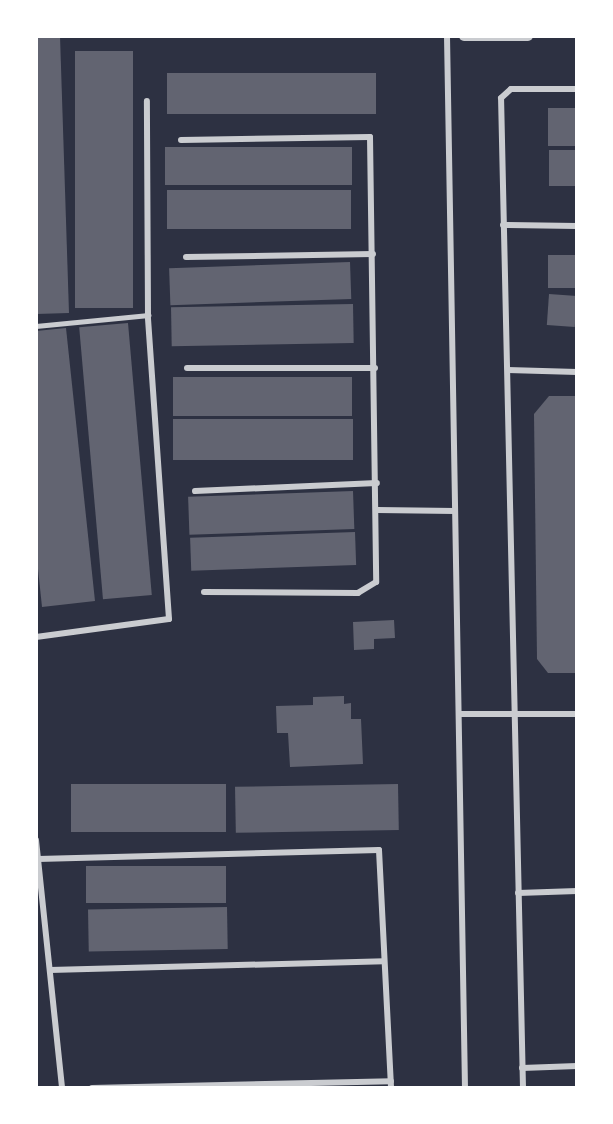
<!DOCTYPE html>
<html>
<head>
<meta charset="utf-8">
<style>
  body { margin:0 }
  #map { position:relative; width:613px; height:1124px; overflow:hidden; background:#2d3142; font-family:Jost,sans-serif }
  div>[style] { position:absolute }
  .building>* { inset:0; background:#626471; transform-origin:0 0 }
  .service>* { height:4.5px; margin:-2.25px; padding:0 2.25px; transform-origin:2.25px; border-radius:2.25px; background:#caccd0 }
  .minor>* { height:6px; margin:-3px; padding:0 3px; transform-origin:3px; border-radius:3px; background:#caccd0 }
  .tertiary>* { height:10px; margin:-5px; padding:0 5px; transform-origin:5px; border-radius:5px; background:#caccd0 }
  span { translate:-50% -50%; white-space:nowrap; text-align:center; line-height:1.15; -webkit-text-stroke:4.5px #fff; paint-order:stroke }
  .frame { position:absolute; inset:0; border:38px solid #fff; pointer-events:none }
</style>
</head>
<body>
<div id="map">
  <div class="building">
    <div style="clip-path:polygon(36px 36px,60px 36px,69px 313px,36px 314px)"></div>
    <div style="left:75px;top:51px;width:58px;height:257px"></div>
    <div style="left:376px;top:73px;width:41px;height:209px;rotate:90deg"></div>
    <div style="left:548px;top:108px;width:29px;height:38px"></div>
    <div style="left:352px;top:147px;width:38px;height:187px;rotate:90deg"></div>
    <div style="left:549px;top:150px;width:28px;height:36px"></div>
    <div style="left:351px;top:190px;width:39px;height:184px;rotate:90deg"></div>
    <div style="left:548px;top:255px;width:29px;height:33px"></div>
    <div style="left:350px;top:262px;width:37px;height:181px;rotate:88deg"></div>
    <div style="left:549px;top:294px;width:28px;height:31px;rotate:4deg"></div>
    <div style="left:353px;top:304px;width:39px;height:182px;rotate:89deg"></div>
    <div style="left:128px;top:323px;width:273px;height:49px;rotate:85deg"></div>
    <div style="clip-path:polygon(66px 328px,95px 601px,42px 607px,36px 550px,36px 331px)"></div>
    <div style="left:173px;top:377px;width:179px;height:39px"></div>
    <div style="clip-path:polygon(549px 396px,577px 396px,577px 673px,548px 673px,537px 659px,534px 414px)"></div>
    <div style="left:353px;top:419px;width:41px;height:180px;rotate:90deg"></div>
    <div style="left:353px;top:491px;width:38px;height:165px;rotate:88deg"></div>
    <div style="left:355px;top:532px;width:33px;height:165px;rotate:88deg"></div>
    <div style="clip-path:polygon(394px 620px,395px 638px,374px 639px,374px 649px,354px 650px,353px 622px)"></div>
    <div style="clip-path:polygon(344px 696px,344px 704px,351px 703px,351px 719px,361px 719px,363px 764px,290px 767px,288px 733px,277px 733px,276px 706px,313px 705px,313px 697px)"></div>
    <div style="left:226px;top:784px;width:48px;height:155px;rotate:90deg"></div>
    <div style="left:398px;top:784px;width:46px;height:163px;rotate:89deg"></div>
    <div style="left:226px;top:866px;width:37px;height:140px;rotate:90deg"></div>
    <div style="left:227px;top:907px;width:42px;height:139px;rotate:89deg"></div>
  </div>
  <div class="service">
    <div style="left:36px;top:326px;width:113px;rotate:-5.6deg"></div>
  </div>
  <div class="minor">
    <div style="left:447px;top:36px;width:1052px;rotate:89.02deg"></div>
    <div style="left:181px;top:140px;width:189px;rotate:-0.9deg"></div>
    <div style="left:370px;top:137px;width:445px;rotate:89.2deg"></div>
    <div style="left:376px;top:582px;width:21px;rotate:149deg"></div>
    <div style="left:358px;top:593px;width:154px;rotate:-179.6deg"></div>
    <div style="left:503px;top:225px;width:74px;rotate:0.8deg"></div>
    <div style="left:186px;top:257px;width:187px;rotate:-0.9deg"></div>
    <div style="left:187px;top:368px;width:188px"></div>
    <div style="left:508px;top:370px;width:69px;rotate:1.7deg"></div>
    <div style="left:195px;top:491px;width:182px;rotate:-2.5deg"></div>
    <div style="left:377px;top:510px;width:78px;rotate:0.7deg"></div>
    <div style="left:36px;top:637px;width:134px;rotate:-7.7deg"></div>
    <div style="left:169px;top:619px;width:305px;rotate:-94deg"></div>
    <div style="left:148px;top:315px;width:214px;rotate:-90.3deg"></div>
    <div style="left:459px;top:714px;width:118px"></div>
    <div style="left:36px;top:840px;width:249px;rotate:84deg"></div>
    <div style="left:38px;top:859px;width:341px;rotate:-1.5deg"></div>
    <div style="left:379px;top:850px;width:238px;rotate:87.1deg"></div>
    <div style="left:518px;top:893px;width:59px;rotate:-1.9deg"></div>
    <div style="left:50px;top:970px;width:334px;rotate:-1.5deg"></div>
    <div style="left:522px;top:1068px;width:55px;rotate:-2.1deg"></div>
    <div style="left:92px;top:1088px;width:299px;rotate:-1.3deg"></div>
    <div style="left:523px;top:1088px;width:990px;rotate:-91.27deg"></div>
    <div style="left:501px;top:98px;width:13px;rotate:-42deg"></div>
    <div style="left:511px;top:89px;width:66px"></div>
  </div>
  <div class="tertiary">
    <div style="left:464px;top:36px;width:64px"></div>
  </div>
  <div class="frame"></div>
</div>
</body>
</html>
